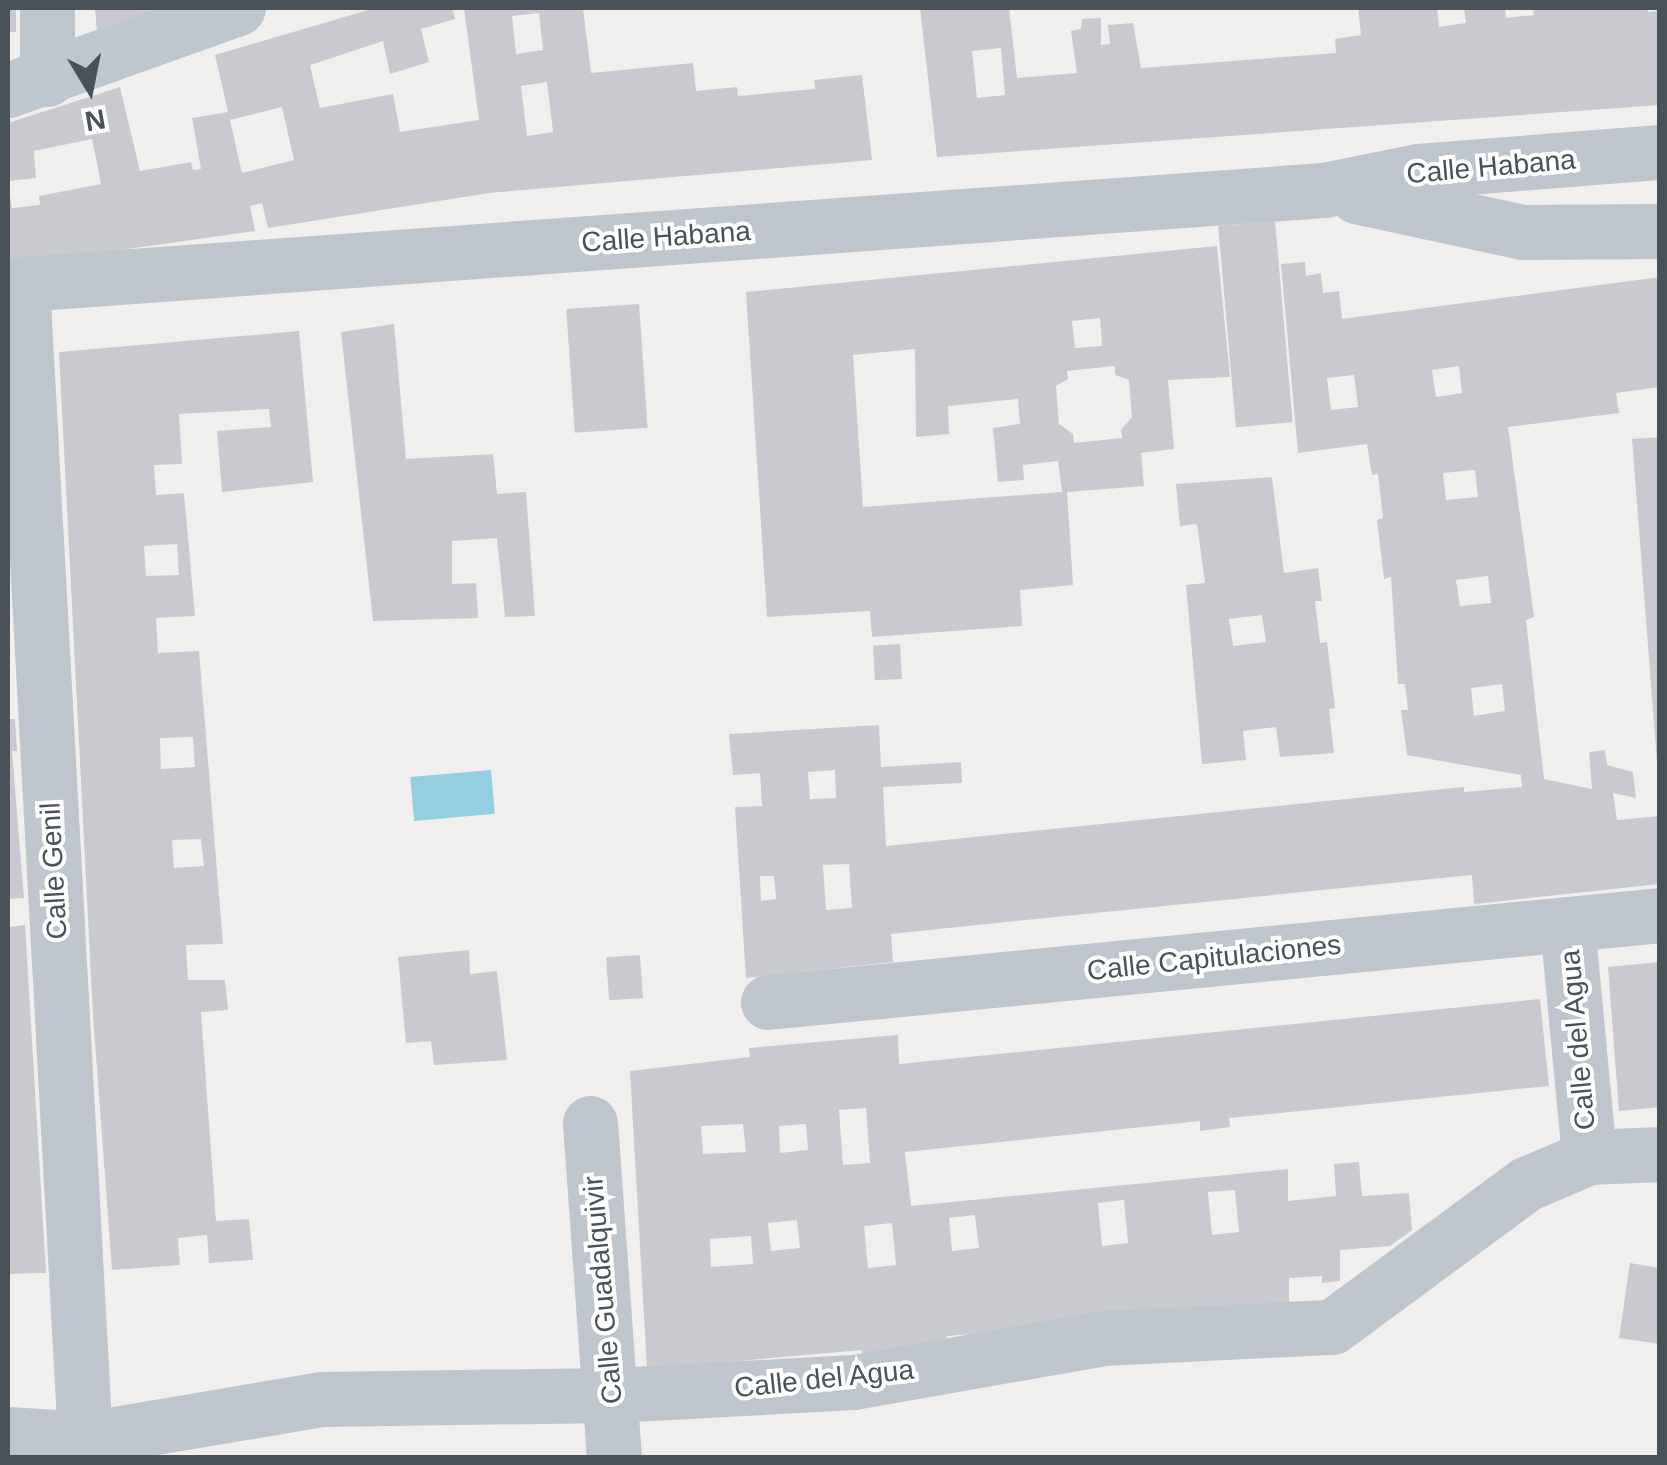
<!DOCTYPE html>
<html>
<head>
<meta charset="utf-8">
<style>
  body { margin:0 }
  #map { position:relative; width:1667px; height:1465px; overflow:hidden; background:#f1eeee; font-family:Arial,sans-serif }
  div>[style] { position:absolute }
  .water>* { inset:0; background:#94cee1; transform-origin:0 0 }
  .building>* { inset:0; background:#c9cad0; transform-origin:0 0 }
  .street>* { height:55px; margin:-27.5px; padding:0 27.5px; transform-origin:27.5px; border-radius:27.5px; background:#bec5cc }
  .secondary>* { height:55px; margin:-27.5px; padding:0 27.5px; transform-origin:27.5px; border-radius:27.5px; background:#bec6d0 }
  span { translate:-50% -50%; white-space:nowrap; text-align:center; line-height:1.15; -webkit-text-stroke:8px #fff; paint-order:stroke }
  .street-label { font-size:28px; color:#495159 }
  .frame { position:absolute; inset:0; border:10px solid #495159; pointer-events:none }
  .north { position:absolute; left:40px; top:40px; width:100px; height:100px; -webkit-text-stroke:8px #fff; paint-order:stroke; rotate:170deg; font-size:28px; font-weight:700; line-height:40px; text-align:center; color:#495159 }
  .north::after { content:''; display:block; margin:auto; width:35px; height:45px; background:#495159; clip-path:polygon(50% 0,100% 100%,50% 72%,0 100%) }
</style>
</head>
<body>
<div id="map">
  <div class="water">
    <div style="left:491px;top:770px;width:44px;height:81px;rotate:85deg"></div>
  </div>
  <div class="building">
    <div style="left:8px;top:8px;width:8px;height:24px"></div>
    <div style="clip-path:polygon(95px 8px,166px 8px,97px 33px)"></div>
    <div style="clip-path:polygon(evenodd,375px 8px,452px 8px,455px 19px,421px 29px,429px 62px,390px 74px,383px 41px,310px 65px,320px 108px,393px 94px,400px 132px,479px 120px,464px 8px,583px 8px,591px 73px,693px 63px,696px 91px,737px 87px,738px 96px,815px 89px,814px 80px,862px 75px,872px 160px,489px 193px,268px 228px,262px 203px,250px 206px,255px 231px,8px 266px,8px 184px,12px 208px,40px 205px,39px 196px,101px 184px,92px 139px,34px 151px,36px 178px,8px 181px,8px 123px,120px 87px,140px 171px,191px 162px,193px 170px,201px 169px,192px 118px,228px 112px,215px 55px,375px 8px,539px 13px,543px 50px,516px 54px,512px 16px,539px 13px,375px 8px,547px 82px,553px 132px,527px 136px,521px 86px,547px 82px,375px 8px,282px 107px,294px 160px,242px 173px,230px 120px,282px 107px)"></div>
    <div style="clip-path:polygon(evenodd,920px 8px,1009px 8px,1017px 78px,1077px 73px,1071px 31px,1081px 29px,1082px 19px,1101px 18px,1101px 45px,1110px 44px,1108px 25px,1133px 23px,1141px 68px,1336px 53px,1335px 39px,1361px 35px,1358px 8px,1437px 8px,1439px 27px,1466px 23px,1464px 8px,1505px 8px,1506px 18px,1534px 15px,1533px 9px,1647px 8px,1648px 12px,1660px 11px,1660px 105px,937px 157px,920px 8px,1001px 48px,1005px 95px,977px 98px,972px 51px,1001px 48px)"></div>
    <div style="left:1275px;top:221px;width:202px;height:57px;rotate:85deg"></div>
    <div style="clip-path:polygon(evenodd,1217px 246px,1230px 377px,1168px 380px,1174px 449px,1141px 453px,1144px 486px,1067px 492px,1073px 585px,1020px 590px,1022px 626px,872px 637px,870px 611px,767px 617px,746px 292px,1217px 246px,1100px 318px,1102px 346px,1075px 348px,1072px 321px,1100px 318px,1217px 246px,915px 349px,916px 437px,949px 434px,948px 406px,1018px 399px,1020px 424px,993px 428px,998px 482px,1024px 480px,1023px 465px,1058px 461px,1062px 492px,863px 507px,853px 355px,915px 349px,1217px 246px,1115px 366px,1115px 375px,1129px 380px,1132px 417px,1121px 430px,1122px 438px,1074px 443px,1073px 434px,1059px 424px,1056px 386px,1068px 379px,1067px 371px,1115px 366px)"></div>
    <div style="clip-path:polygon(evenodd,1305px 262px,1306px 276px,1321px 273px,1323px 293px,1339px 291px,1342px 319px,1660px 277px,1660px 387px,1616px 393px,1619px 413px,1508px 427px,1534px 617px,1526px 620px,1544px 779px,1592px 789px,1589px 752px,1605px 750px,1607px 765px,1633px 772px,1636px 798px,1613px 793px,1617px 820px,1660px 816px,1660px 884px,1474px 904px,1472px 875px,1065px 916px,891px 934px,893px 962px,746px 978px,735px 807px,762px 806px,760px 773px,733px 775px,729px 734px,879px 725px,881px 767px,961px 762px,962px 783px,883px 787px,886px 846px,1464px 787px,1464px 792px,1522px 787px,1521px 775px,1407px 755px,1401px 710px,1408px 710px,1405px 684px,1398px 684px,1391px 577px,1384px 579px,1377px 520px,1383px 518px,1378px 474px,1372px 475px,1367px 444px,1298px 453px,1281px 264px,1305px 262px,1459px 366px,1462px 393px,1436px 397px,1432px 370px,1459px 366px,1305px 262px,1354px 375px,1358px 407px,1331px 410px,1327px 378px,1354px 375px,1305px 262px,1475px 470px,1478px 497px,1446px 500px,1443px 473px,1475px 470px,1305px 262px,1488px 576px,1491px 603px,1460px 606px,1456px 580px,1488px 576px,1305px 262px,1502px 684px,1505px 711px,1474px 716px,1471px 688px,1502px 684px,1305px 262px,835px 770px,836px 798px,810px 799px,808px 772px,835px 770px,1305px 262px,849px 864px,852px 908px,826px 910px,823px 865px,849px 864px,1305px 262px,760px 876px,774px 876px,776px 899px,761px 901px,760px 876px)"></div>
    <div style="left:639px;top:304px;width:124px;height:73px;rotate:86deg"></div>
    <div style="clip-path:polygon(394px 324px,406px 459px,493px 454px,497px 494px,526px 492px,535px 616px,505px 617px,497px 538px,452px 541px,452px 584px,476px 583px,478px 618px,373px 621px,341px 332px)"></div>
    <div style="clip-path:polygon(evenodd,299px 331px,313px 482px,222px 492px,217px 431px,271px 427px,269px 409px,179px 414px,182px 464px,154px 465px,156px 495px,184px 493px,195px 616px,156px 618px,158px 653px,199px 651px,223px 944px,186px 945px,188px 980px,225px 980px,228px 1010px,201px 1012px,216px 1221px,249px 1219px,253px 1260px,209px 1263px,207px 1235px,178px 1238px,180px 1265px,112px 1270px,93px 1016px,59px 352px,299px 331px,177px 544px,179px 575px,146px 576px,144px 546px,177px 544px,299px 331px,193px 737px,195px 767px,161px 769px,160px 738px,193px 737px,299px 331px,201px 839px,204px 866px,174px 868px,172px 840px,201px 839px)"></div>
    <div style="clip-path:polygon(1660px 437px,1660px 762px,1657px 762px,1632px 439px)"></div>
    <div style="clip-path:polygon(evenodd,1272px 477px,1284px 573px,1318px 568px,1322px 601px,1315px 601px,1320px 643px,1327px 642px,1335px 708px,1329px 709px,1334px 753px,1280px 757px,1276px 727px,1243px 731px,1246px 760px,1202px 764px,1186px 585px,1205px 583px,1197px 524px,1180px 526px,1176px 484px,1272px 477px,1262px 615px,1266px 642px,1233px 646px,1229px 619px,1262px 615px)"></div>
    <div style="left:900px;top:644px;width:35px;height:27px;rotate:87deg"></div>
    <div style="clip-path:polygon(8px 719px,15px 719px,17px 751px,12px 751px,24px 898px,8px 899px)"></div>
    <div style="clip-path:polygon(25px 925px,46px 1273px,8px 1274px,8px 927px)"></div>
    <div style="clip-path:polygon(469px 950px,470px 974px,497px 971px,507px 1060px,434px 1065px,431px 1041px,406px 1043px,398px 957px)"></div>
    <div style="left:640px;top:955px;width:43px;height:34px;rotate:86deg"></div>
    <div style="clip-path:polygon(1660px 962px,1660px 1107px,1619px 1111px,1608px 967px)"></div>
    <div style="clip-path:polygon(evenodd,1540px 999px,1549px 1086px,1229px 1118px,1230px 1127px,1200px 1131px,1200px 1121px,905px 1152px,911px 1206px,1288px 1169px,1288px 1201px,1336px 1196px,1334px 1164px,1359px 1162px,1362px 1196px,1409px 1193px,1412px 1230px,1390px 1246px,1340px 1250px,1340px 1281px,1322px 1283px,1322px 1276px,1289px 1278px,1289px 1310px,947px 1336px,948px 1343px,862px 1357px,862px 1350px,647px 1369px,630px 1071px,750px 1057px,749px 1048px,898px 1035px,899px 1064px,1540px 999px,866px 1108px,870px 1163px,843px 1165px,839px 1110px,866px 1108px,1540px 999px,743px 1124px,746px 1152px,703px 1154px,701px 1126px,743px 1124px,1540px 999px,806px 1124px,808px 1150px,780px 1153px,779px 1126px,806px 1124px,1540px 999px,1235px 1190px,1239px 1232px,1212px 1235px,1208px 1192px,1235px 1190px,1540px 999px,1124px 1200px,1128px 1243px,1102px 1246px,1098px 1203px,1124px 1200px,1540px 999px,975px 1215px,979px 1248px,952px 1251px,949px 1218px,975px 1215px,1540px 999px,797px 1220px,800px 1248px,771px 1251px,768px 1223px,797px 1220px,1540px 999px,892px 1223px,896px 1265px,868px 1268px,864px 1226px,892px 1223px,1540px 999px,751px 1236px,753px 1264px,711px 1267px,710px 1239px,751px 1236px)"></div>
    <div style="clip-path:polygon(1630px 1263px,1660px 1268px,1660px 1344px,1619px 1338px)"></div>
  </div>
  <div class="street">
    <div style="left:47px;top:79px;width:71px;rotate:-90deg"></div>
    <div style="left:1356px;top:196px;width:171px;rotate:12.2deg"></div>
    <div style="left:1523px;top:232px;width:137px;rotate:-0.4deg"></div>
    <div style="left:22px;top:284px;width:1176px;rotate:86.88deg"></div>
    <div style="left:8px;top:285px;width:1319px;rotate:-4.13deg"></div>
    <div style="left:1324px;top:190px;width:96px;rotate:-11.4deg"></div>
    <div style="left:1418px;top:171px;width:243px;rotate:-4.5deg"></div>
    <div style="left:1567px;top:924px;width:234px;rotate:84.6deg"></div>
    <div style="left:768px;top:1002px;width:896px;rotate:-5.57deg"></div>
    <div style="left:590px;top:1123px;width:336px;rotate:85.9deg"></div>
    <div style="left:8px;top:1434px;width:77px;rotate:3.7deg"></div>
    <div style="left:85px;top:1439px;width:239px;rotate:-9.6deg"></div>
    <div style="left:321px;top:1399px;width:292px;rotate:-0.8deg"></div>
    <div style="left:613px;top:1395px;width:241px;rotate:-3.1deg"></div>
    <div style="left:854px;top:1382px;width:253px;rotate:-10deg"></div>
    <div style="left:1103px;top:1338px;width:229px;rotate:-2.8deg"></div>
    <div style="left:1332px;top:1327px;width:241px;rotate:-36.4deg"></div>
    <div style="left:1526px;top:1184px;width:69px;rotate:-23.2deg"></div>
    <div style="left:1589px;top:1157px;width:71px;rotate:-2.4deg"></div>
  </div>
  <div class="secondary">
    <div style="left:8px;top:90px;width:244px;rotate:-19.6deg"></div>
  </div>
  <div class="street-label">
    <span style="left:1491px;top:167px;rotate:-5deg">Calle Habana</span>
    <span style="left:666px;top:237px;rotate:-4deg">Calle Habana</span>
    <span style="left:54px;top:871px;rotate:-93deg">Calle Genil</span>
    <span style="left:1214px;top:958px;rotate:-6deg">Calle Capitulaciones</span>
    <span style="left:1578px;top:1040px;rotate:-95deg">Calle del Agua</span>
    <span style="left:603px;top:1290px;rotate:-95deg">Calle Guadalquivir</span>
    <span style="left:824px;top:1379px;rotate:-6deg">Calle del Agua</span>
  </div>
  <div class="frame"></div>
  <div class="north">N</div>
</div>
</body>
</html>
